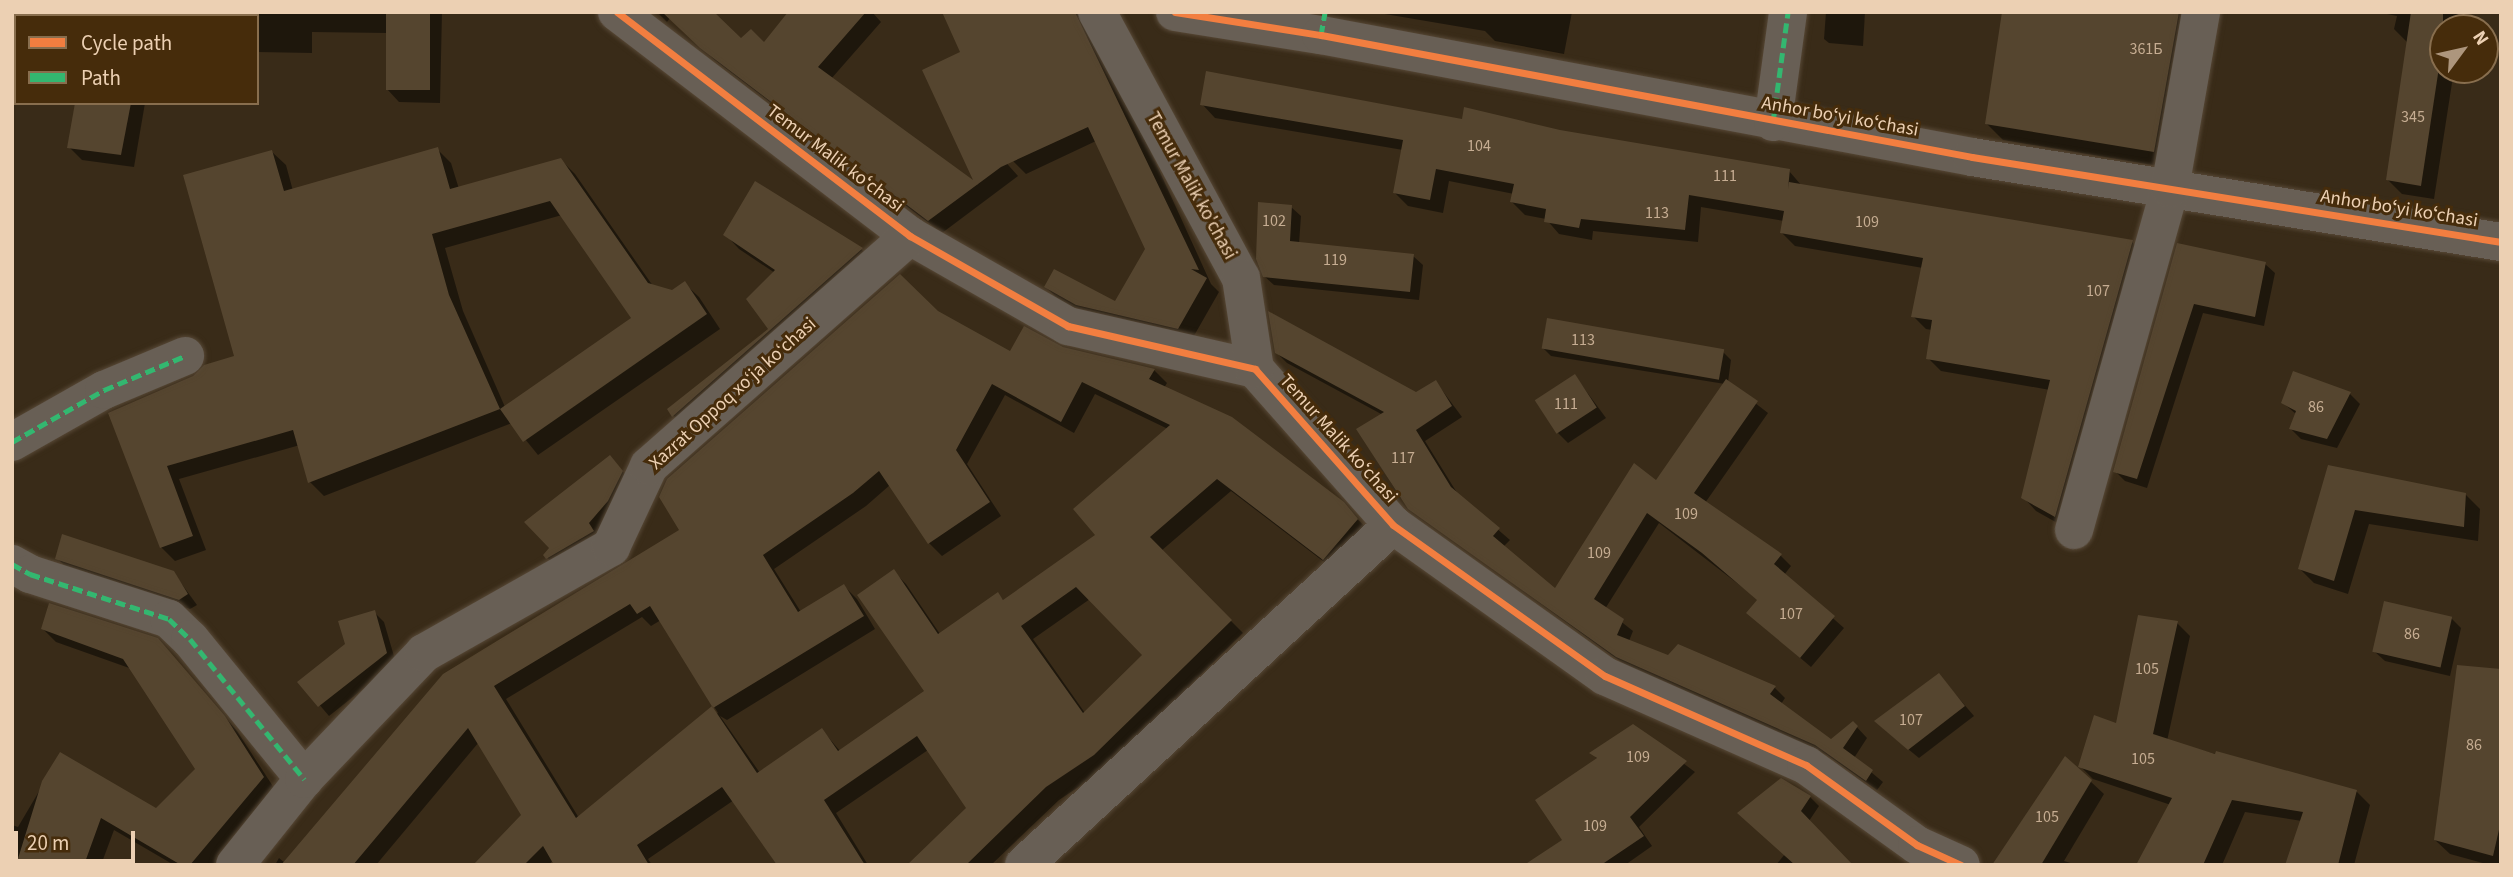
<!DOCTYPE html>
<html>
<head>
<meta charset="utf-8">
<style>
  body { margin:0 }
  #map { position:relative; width:2513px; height:877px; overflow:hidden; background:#392b18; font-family:"Source Sans 3",sans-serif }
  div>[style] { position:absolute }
  .shadow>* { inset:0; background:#0007 }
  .building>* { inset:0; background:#55452f; transform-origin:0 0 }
  .roads { filter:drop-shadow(0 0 2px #574836) drop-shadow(0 0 2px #574836) }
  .minor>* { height:38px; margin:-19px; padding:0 19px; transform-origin:19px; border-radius:19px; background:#685f55 }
  .quiet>* { height:5px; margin-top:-2.5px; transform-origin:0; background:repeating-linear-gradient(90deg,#33b770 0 10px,transparent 0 15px) }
  .cycleway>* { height:7px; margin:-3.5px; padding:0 3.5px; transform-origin:3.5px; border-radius:3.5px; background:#f27e40 }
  span { translate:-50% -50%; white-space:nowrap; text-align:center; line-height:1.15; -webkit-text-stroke:6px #462c0b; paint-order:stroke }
  .number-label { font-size:16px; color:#c6ad92 }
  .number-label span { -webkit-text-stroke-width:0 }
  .street-label { font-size:19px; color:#ecd0b3 }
  .frame { position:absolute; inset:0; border:14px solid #ecd0b3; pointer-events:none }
  .legend { position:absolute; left:14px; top:14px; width:245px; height:91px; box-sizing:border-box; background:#462c0b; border:2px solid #886e4e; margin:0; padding:9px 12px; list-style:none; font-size:21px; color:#ecd0b3 }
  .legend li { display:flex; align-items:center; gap:14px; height:35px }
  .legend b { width:35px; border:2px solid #886e4e }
  .north { position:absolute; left:2429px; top:14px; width:70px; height:70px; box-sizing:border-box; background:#462c0b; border:2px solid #886e4e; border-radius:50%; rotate:57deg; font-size:19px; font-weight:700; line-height:28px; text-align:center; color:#ecd0b3 }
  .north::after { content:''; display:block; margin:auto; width:24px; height:32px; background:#ad967d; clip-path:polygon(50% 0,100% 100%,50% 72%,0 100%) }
  .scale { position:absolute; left:14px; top:831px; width:121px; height:32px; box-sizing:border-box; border:4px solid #ecd0b3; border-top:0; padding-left:9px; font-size:21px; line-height:24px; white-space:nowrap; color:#ecd0b3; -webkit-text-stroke:5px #462c0b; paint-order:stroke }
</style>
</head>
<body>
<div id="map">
  <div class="shadow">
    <div style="clip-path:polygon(12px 12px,442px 12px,440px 103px,399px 102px,387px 89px,387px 33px,312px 32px,312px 53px,257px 52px,257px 16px,16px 16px,16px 73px,12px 74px)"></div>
    <div style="clip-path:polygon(657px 12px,712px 12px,741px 40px,764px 45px,790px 12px,872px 12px,881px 22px,831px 79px,978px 185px,934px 90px,950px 100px,1018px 176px,942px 233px,715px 60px,670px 18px,667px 22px)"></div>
    <div style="clip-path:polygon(944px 12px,1087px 12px,1211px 284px,1219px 292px,1191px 341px,1090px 317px,1059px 300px,1046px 287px,1116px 303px,1147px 249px,1096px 141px,1026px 174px,1013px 161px)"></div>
    <div style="clip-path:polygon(1373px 12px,1572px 12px,1564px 54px,1495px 41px,1485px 31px)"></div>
    <div style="clip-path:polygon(1826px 12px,1865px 12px,1863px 46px,1829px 43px,1824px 39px)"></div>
    <div style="clip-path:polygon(2004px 12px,2197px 12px,2170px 168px,2003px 140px,1987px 124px)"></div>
    <div style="clip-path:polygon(2377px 12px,2468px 12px,2465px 28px,2443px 28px,2443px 70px,2454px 70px,2434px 199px,2402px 194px,2388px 180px,2408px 43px,2394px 29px,2397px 16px)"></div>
    <div style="clip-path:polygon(77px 103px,145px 103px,134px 167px,82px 160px,69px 147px)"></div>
    <div style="clip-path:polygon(1202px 104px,1464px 121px,1559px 131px,1789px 171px,1802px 186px,2132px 242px,2145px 255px,2068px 529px,2036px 511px,2023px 497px,2050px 390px,1941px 371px,1928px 358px,1932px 330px,1926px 329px,1913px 316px,1923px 268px,1795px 246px,1782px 233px,1784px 221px,1701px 207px,1698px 242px,1593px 231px,1592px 240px,1559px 234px,1546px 219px,1525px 215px,1512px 202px,1514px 194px,1449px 181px,1443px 213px,1408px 206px,1395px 193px,1403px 150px,1215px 118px)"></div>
    <div style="clip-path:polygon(evenodd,437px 149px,451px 163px,459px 189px,561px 160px,575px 174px,653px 286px,673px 292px,685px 284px,699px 297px,720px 329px,538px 455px,512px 423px,324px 496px,310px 482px,300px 445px,179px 479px,206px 550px,175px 561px,161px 547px,111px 414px,236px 357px,272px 152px,286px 165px,293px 191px,437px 149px,562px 215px,634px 319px,505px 407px,463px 311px,445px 248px,562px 215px)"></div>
    <div style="clip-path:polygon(755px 183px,862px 250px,876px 263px,687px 430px,673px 415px,770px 329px,775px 273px,739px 249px,725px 234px)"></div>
    <div style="clip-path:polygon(1291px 207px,1301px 216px,1299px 244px,1413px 256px,1423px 265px,1419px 300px,1274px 285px,1264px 276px)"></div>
    <div style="clip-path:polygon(2179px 245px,2265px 264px,2275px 273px,2264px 326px,2203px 313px,2147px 488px,2125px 481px,2115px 471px)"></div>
    <div style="clip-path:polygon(evenodd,937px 312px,1011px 354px,1062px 349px,1154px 370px,1167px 383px,1164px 388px,1343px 504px,1370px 532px,1336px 571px,1231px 491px,1161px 551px,1243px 633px,1107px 768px,1059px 800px,991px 865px,910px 865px,969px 808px,928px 750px,836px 813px,868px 865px,779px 865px,734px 800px,648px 859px,652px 865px,556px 865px,553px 860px,549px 865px,475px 865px,523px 815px,479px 742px,376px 865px,275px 865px,279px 858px,285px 863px,444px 675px,682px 531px,937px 312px,1095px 394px,1168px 429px,1098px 536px,1004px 601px,998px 594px,940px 634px,906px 584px,894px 572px,926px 692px,840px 751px,822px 730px,760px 773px,720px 716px,727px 720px,875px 629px,857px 599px,844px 586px,801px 612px,774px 569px,866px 506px,890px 485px,929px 543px,942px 556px,1001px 516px,967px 464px,1005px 395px,1074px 433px,1095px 394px,937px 312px,1090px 599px,1144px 655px,1085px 713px,1033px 639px,1090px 599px,937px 312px,642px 617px,651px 626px,661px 620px,718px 713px,579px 818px,506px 699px,642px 617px)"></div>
    <div style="clip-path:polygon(1543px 348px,1723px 352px,1731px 360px,1728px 382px,1768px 413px,1705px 503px,1781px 556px,1791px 566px,1784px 575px,1844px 628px,1811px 667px,1759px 623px,1759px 600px,1659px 523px,1605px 609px,1633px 631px,1629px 641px,1669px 657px,1678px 646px,1775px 688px,1785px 698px,1781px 704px,1831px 741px,1853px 723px,1867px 738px,1854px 758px,1883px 782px,1877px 790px,1827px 755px,1628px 667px,1411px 509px,1400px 497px,1358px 430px,1383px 415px,1287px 363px,1276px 352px,1416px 394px,1436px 382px,1462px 417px,1425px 441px,1459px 496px,1510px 540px,1503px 547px,1556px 590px,1657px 482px,1725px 384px,1551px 356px)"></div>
    <div style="clip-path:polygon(1575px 376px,1606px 418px,1568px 443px,1558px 433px)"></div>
    <div style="clip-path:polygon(2350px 394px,2360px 404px,2337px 448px,2301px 439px,2291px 429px,2296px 414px,2283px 403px)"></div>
    <div style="clip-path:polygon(619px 467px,632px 482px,597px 534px,557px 568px,545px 555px)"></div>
    <div style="clip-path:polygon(2329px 467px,2466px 495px,2480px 509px,2478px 541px,2369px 524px,2348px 594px,2314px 583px,2300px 569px)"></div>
    <div style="clip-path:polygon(57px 558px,173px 572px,197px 605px,190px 609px,67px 568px)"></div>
    <div style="clip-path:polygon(374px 612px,384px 622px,396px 663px,329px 716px,300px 682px,347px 645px)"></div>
    <div style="clip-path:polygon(2451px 618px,2461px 628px,2450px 676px,2385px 661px,2375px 652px)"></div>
    <div style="clip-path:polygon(2177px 623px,2190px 636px,2167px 741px,2357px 792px,2370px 805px,2354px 865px,2287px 865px,2302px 821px,2245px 812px,2222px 865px,2138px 865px,2171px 805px,2093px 779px,2080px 766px,2118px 725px)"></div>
    <div style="clip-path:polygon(43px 629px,170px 654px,237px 731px,276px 791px,214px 865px,174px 865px,114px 830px,101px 865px,12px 865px,12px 825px,18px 827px,61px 754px,156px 810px,197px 769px,132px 669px,56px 642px)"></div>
    <div style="clip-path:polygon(2501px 671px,2501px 865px,2490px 865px,2450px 854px,2435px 840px)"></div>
    <div style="clip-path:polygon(1939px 675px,1974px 716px,1919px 758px,1886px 731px)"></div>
    <div style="clip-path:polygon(1633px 726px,1695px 772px,1639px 827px,1652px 846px,1625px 865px,1527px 865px,1565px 841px,1598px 760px,1592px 753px)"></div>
    <div style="clip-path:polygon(2090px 781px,2104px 794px,2064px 861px,2077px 865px,1994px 865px)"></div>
    <div style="clip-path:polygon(1810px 797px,1819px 806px,1809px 821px,1851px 865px,1776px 865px,1785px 854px,1748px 822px)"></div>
  </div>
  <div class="building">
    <div style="left:386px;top:12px;width:44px;height:78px"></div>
    <div style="clip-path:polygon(662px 12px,714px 12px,741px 38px,751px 29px,764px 42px,788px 12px,866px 12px,818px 67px,973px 180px,922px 70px,960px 52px,942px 12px,1075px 12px,1199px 270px,1191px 269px,1207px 278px,1178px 329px,1076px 305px,1044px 287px,1054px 269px,1115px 301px,1145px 249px,1088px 127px,1001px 167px,928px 221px,700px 48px)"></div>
    <div style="clip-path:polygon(2002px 12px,2179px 12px,2154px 152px,1985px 124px)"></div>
    <div style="clip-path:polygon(2411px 12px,2443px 12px,2443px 41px,2421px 186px,2386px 180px)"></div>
    <div style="clip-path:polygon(1206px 71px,1462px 119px,1464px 107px,1560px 130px,1790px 169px,1788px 189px,1789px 182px,2133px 240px,2055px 517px,2021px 498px,2050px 380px,1926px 359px,1932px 320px,1911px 317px,1923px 258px,1780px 233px,1784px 211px,1689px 195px,1685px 230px,1581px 219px,1579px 228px,1544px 222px,1546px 209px,1510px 202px,1514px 184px,1436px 169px,1430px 200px,1393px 193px,1403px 140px,1200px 105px)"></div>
    <div style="clip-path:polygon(75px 103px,131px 103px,121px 155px,67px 148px)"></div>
    <div style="clip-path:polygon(evenodd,438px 147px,450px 189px,561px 158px,648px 283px,672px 290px,685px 281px,707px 314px,523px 442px,500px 409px,308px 483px,293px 430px,167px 466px,193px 536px,160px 548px,108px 413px,193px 376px,204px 365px,234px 356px,183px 175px,272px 150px,284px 191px,438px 147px,550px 201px,631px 318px,500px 409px,449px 295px,432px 234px,550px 201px)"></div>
    <div style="clip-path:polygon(755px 181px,863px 248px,672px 417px,667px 409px,768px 329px,746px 299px,775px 270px,723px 235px)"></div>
    <div style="clip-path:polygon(1258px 202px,1292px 205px,1290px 241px,1414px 254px,1410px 292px,1263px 277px,1256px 259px)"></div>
    <div style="clip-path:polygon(2177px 243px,2266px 262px,2255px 317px,2194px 304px,2137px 479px,2113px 472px)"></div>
    <div style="clip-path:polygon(evenodd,900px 274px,938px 311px,1010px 351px,1024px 326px,1063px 347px,1155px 369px,1149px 379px,1232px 417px,1344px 502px,1358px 519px,1323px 560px,1217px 479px,1150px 537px,1232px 620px,1094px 755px,1046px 787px,966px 865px,907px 865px,966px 808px,917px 736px,824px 800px,865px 865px,777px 865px,722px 787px,637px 845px,649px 865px,554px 865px,543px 846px,524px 865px,473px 865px,521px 815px,468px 728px,353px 865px,281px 865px,443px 674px,679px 530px,659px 497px,667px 479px,900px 274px,1082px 382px,1170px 425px,1073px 509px,1095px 535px,1003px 600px,998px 592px,938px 634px,894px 569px,857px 595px,924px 691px,838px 751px,822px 728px,757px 773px,712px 706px,576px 818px,494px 686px,630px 604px,637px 614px,650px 606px,713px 708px,864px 616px,844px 584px,798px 612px,763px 555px,853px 493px,879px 471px,928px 544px,990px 502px,956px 450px,992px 384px,1061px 422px,1082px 382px,900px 274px,1076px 587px,1142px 655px,1083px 713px,1021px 626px,1076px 587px)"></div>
    <div style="clip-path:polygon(1268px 311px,1416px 392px,1436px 380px,1452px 406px,1416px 430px,1451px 487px,1500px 528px,1493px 536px,1555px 588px,1634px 463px,1656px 480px,1726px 379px,1758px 401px,1694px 493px,1782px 554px,1774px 564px,1835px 616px,1800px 658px,1746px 613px,1757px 600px,1702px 553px,1647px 513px,1594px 599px,1624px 619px,1617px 635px,1668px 655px,1678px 644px,1776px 686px,1770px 694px,1831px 739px,1853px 721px,1858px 726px,1843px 748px,1873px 770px,1866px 781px,1815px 745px,1616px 657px,1408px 509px,1356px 429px,1384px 412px,1275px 353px)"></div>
    <div style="left:1547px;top:318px;width:180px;height:31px;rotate:10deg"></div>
    <div style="clip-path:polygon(2293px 371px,2351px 392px,2327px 439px,2289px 429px,2296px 411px,2281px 403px)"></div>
    <div style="left:1575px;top:374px;width:40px;height:48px;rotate:57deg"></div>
    <div style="clip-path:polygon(610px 455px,623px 471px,608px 501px,589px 523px,594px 531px,546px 559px,543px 555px,549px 548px,524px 522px)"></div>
    <div style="clip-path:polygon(2328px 465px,2466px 493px,2464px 527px,2355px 510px,2334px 581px,2298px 569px)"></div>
    <div style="clip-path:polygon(62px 534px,174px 571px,188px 594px,179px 600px,55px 559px)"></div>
    <div style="left:2384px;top:601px;width:70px;height:52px;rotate:13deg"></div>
    <div style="clip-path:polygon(49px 603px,158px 638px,225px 716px,264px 777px,190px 865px,181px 865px,101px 818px,84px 865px,16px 865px,42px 781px,60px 752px,156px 808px,195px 769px,123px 659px,41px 629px)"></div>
    <div style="clip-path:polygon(375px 610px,387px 653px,318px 707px,297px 682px,345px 644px,338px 621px)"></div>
    <div style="clip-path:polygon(2138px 615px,2178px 621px,2153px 734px,2215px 754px,2216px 751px,2357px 790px,2338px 865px,2285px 865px,2303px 812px,2232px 800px,2203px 865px,2136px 865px,2172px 798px,2078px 767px,2094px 715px,2116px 723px)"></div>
    <div style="clip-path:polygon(2457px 665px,2501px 669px,2501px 821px,2493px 856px,2434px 840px)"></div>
    <div style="clip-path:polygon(1939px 673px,1965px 706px,1908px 750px,1874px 721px)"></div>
    <div style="clip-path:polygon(1633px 724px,1687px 761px,1630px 817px,1644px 836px,1601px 865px,1524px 865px,1562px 840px,1535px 800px,1597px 758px,1589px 753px)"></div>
    <div style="clip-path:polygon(2065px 756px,2092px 780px,2041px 865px,1992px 865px)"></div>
    <div style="clip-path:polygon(1781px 778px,1811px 796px,1801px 811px,1853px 865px,1795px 865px,1737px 813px)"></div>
  </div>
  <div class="roads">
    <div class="minor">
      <div style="left:617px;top:12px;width:369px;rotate:37.4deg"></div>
      <div style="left:910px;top:236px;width:182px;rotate:29.7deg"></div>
      <div style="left:1068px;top:326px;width:192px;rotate:12.9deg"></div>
      <div style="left:1255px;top:369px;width:208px;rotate:48.5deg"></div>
      <div style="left:1393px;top:525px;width:260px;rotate:35.5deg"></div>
      <div style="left:1605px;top:676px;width:220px;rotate:23.9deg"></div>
      <div style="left:1806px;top:765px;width:137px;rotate:35.8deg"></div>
      <div style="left:1917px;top:845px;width:48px;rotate:24.4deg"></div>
      <div style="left:1097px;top:12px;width:302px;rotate:61.6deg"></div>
      <div style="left:1241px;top:278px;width:92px;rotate:81.3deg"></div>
      <div style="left:1175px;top:12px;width:148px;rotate:9deg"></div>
      <div style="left:1321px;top:35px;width:662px;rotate:10.61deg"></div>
      <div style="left:1972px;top:157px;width:536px;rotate:9.13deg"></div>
      <div style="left:1773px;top:122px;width:111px;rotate:-82.2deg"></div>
      <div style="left:12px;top:442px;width:106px;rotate:-29.5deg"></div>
      <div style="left:104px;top:390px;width:88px;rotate:-22.8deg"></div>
      <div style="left:2074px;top:530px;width:355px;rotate:-74.3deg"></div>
      <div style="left:2170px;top:188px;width:179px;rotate:-80deg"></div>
      <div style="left:12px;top:564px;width:21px;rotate:29deg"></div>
      <div style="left:30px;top:574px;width:146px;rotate:17.9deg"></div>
      <div style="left:169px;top:619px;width:29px;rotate:44deg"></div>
      <div style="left:190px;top:639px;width:181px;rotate:50.8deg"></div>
      <div style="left:235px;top:865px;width:110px;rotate:-51.3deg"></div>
      <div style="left:304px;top:779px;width:174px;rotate:-46.4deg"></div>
      <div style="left:424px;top:653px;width:215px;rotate:-29.5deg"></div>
      <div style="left:611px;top:547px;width:89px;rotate:-64.9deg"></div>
      <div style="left:649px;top:466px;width:348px;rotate:-41.4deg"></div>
      <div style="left:1024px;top:865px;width:502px;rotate:-42.66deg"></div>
    </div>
  </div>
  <div class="quiet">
    <div style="left:1321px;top:35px;width:23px;rotate:-80deg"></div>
    <div style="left:1773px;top:122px;width:111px;rotate:-82.2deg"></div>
    <div style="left:12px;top:442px;width:106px;rotate:-29.5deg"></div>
    <div style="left:104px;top:390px;width:88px;rotate:-22.8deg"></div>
    <div style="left:12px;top:564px;width:21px;rotate:29deg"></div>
    <div style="left:30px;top:574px;width:146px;rotate:17.9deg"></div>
    <div style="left:169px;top:619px;width:29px;rotate:44deg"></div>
    <div style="left:190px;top:639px;width:181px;rotate:50.8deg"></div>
  </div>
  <div class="cycleway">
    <div style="left:617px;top:12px;width:369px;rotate:37.4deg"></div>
    <div style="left:910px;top:236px;width:182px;rotate:29.7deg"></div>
    <div style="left:1068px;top:326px;width:192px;rotate:12.9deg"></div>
    <div style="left:1255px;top:369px;width:208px;rotate:48.5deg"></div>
    <div style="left:1393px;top:525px;width:260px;rotate:35.5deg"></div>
    <div style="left:1605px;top:676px;width:220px;rotate:23.9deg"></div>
    <div style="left:1806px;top:765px;width:137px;rotate:35.8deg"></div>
    <div style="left:1917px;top:845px;width:48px;rotate:24.4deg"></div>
    <div style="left:1175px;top:12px;width:148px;rotate:9deg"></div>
    <div style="left:1321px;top:35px;width:662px;rotate:10.61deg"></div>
    <div style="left:1972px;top:157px;width:536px;rotate:9.13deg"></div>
  </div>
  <div class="number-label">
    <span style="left:2146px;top:49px">361Б</span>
    <span style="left:2413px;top:117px">345</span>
    <span style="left:1479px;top:146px">104</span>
    <span style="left:1725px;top:176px">111</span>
    <span style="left:1657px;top:213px">113</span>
    <span style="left:1274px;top:221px">102</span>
    <span style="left:1867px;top:222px">109</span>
    <span style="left:1335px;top:260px">119</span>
    <span style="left:2098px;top:291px">107</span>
    <span style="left:1583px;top:340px">113</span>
    <span style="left:1566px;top:404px">111</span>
    <span style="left:2316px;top:407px">86</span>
    <span style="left:1403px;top:458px">117</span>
    <span style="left:1686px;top:514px">109</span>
    <span style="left:1599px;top:553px">109</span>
    <span style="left:1791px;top:614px">107</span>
    <span style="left:2412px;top:634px">86</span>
    <span style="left:2147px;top:669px">105</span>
    <span style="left:1911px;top:720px">107</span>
    <span style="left:2474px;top:745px">86</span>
    <span style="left:1638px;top:757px">109</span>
    <span style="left:2143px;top:759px">105</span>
    <span style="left:2047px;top:817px">105</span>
    <span style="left:1595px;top:826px">109</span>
  </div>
  <div class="street-label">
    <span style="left:1840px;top:117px;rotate:10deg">Anhor boʻyi koʻchasi</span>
    <span style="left:835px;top:159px;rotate:37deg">Temur Malik koʻchasi</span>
    <span style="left:1191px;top:186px;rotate:61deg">Temur Malik ko'chasi</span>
    <span style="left:2399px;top:209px;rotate:9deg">Anhor boʻyi koʻchasi</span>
    <span style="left:733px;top:394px;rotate:-42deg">Xazrat Oppoq xo‘ja ko‘chasi</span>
    <span style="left:1338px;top:439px;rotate:48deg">Temur Malik koʻchasi</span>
  </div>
  <div class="frame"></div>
  <ul class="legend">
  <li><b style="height:9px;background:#f27e40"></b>Cycle path</li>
  <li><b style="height:9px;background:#33b770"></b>Path</li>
  </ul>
  <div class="north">N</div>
  <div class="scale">20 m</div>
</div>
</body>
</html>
